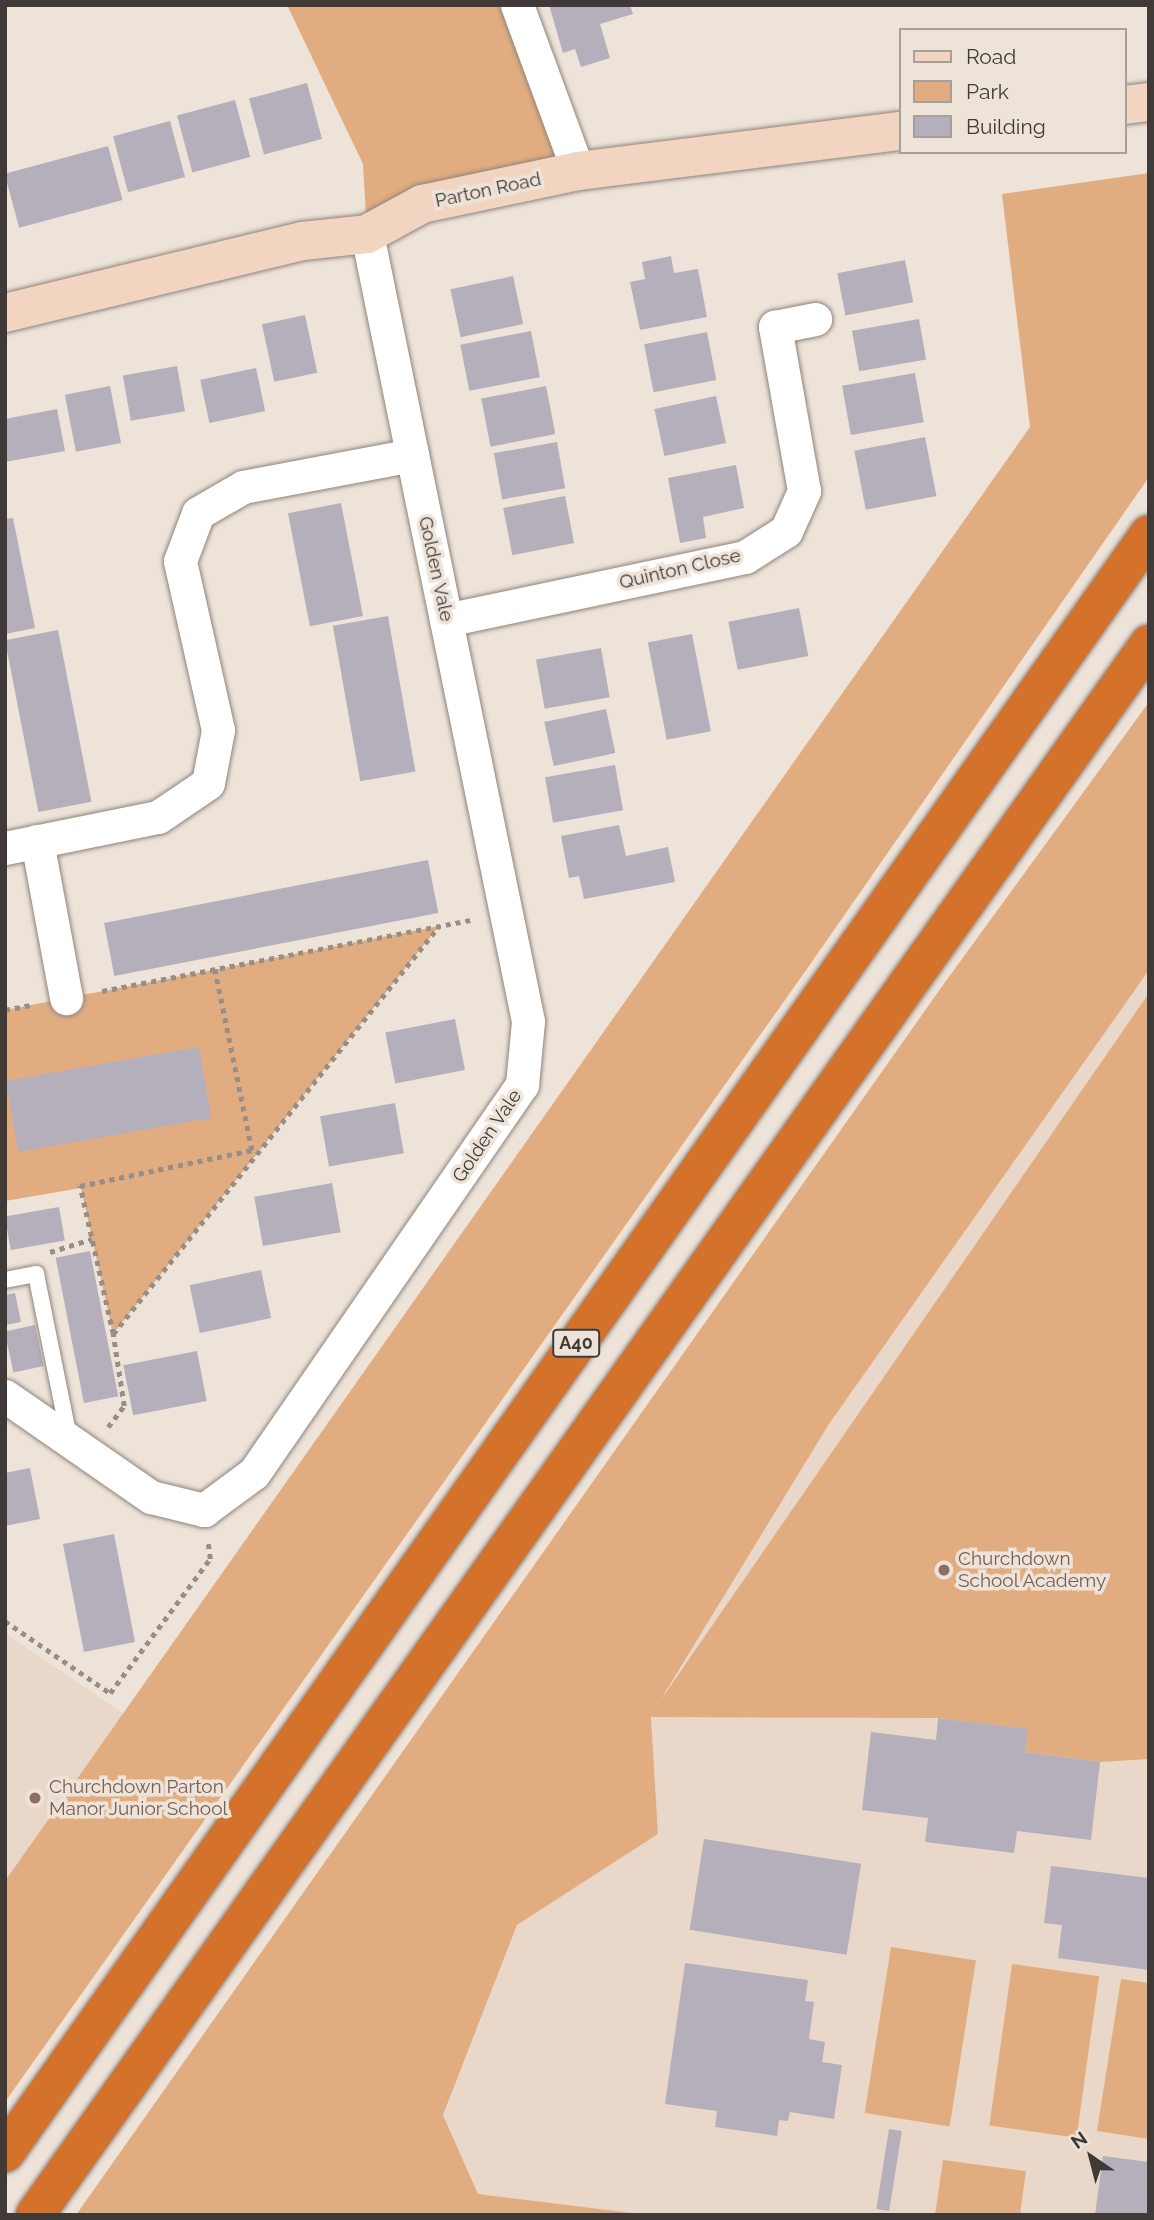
<!DOCTYPE html>
<html>
<head>
<meta charset="utf-8">
<style>
  body { margin:0 }
  #map { position:relative; width:1154px; height:2220px; overflow:hidden; background:#eee3d9; font-family:Raleway,sans-serif }
  div>[style] { position:absolute }
  .built>* { inset:0; background:#e9d8c9 }
  .green>* { inset:0; background:#e1ad80; transform-origin:0 0 }
  .building>* { inset:0; background:#b5afbb; transform-origin:0 0 }
  .path>* { height:4.5px; margin-top:-2.25px; transform-origin:0; background:repeating-linear-gradient(90deg,#968e87 0 5px,transparent 0 10px) }
  .roads { filter:drop-shadow(0 0 2px #8f847c) drop-shadow(0 0 2px #8f847c) }
  .lane>* { height:16px; margin:-8px; padding:0 8px; transform-origin:8px; border-radius:8px; background:#fff }
  .street>* { height:33px; margin:-16.5px; padding:0 16.5px; transform-origin:16.5px; border-radius:16.5px; background:#fff }
  .secondary>* { height:38px; margin:-19px; padding:0 19px; transform-origin:19px; border-radius:19px; background:#f2d5c0 }
  .highway>* { height:38px; margin:-19px; padding:0 19px; transform-origin:19px; border-radius:19px; background:#d4722c }
  .dots>* { width:19px; height:19px; translate:-50% -50%; box-sizing:border-box; border:4px solid #eee3d9; border-radius:50% }
  span { translate:-50% -50%; white-space:nowrap; text-align:center; line-height:1.15; -webkit-text-stroke:7px #eee3d9; paint-order:stroke }
  .shield-label span { padding:2px 5px; background:#eee3d9; border:2px solid; border-radius:5px; -webkit-text-stroke-width:0 }
  .shield-label { font-size:18px; color:#3f3a37; font-weight:700 }
  .street-label { font-size:19px; color:#3f3a37 }
  .education-label { font-size:19px; color:#785e54 }
  .left { translate:0 -50%; text-align:left }
  .frame { position:absolute; inset:0; border:7px solid #3f3a37; pointer-events:none }
  .legend { position:absolute; left:899px; top:28px; width:228px; height:126px; box-sizing:border-box; background:#eee3d9; border:2px solid #a89f98; margin:0; padding:9px 12px; list-style:none; font-size:21px; color:#3f3a37 }
  .legend li { display:flex; align-items:center; gap:14px; height:35px }
  .legend b { width:35px; border:2px solid #a89f98 }
  .north { position:absolute; left:1056px; top:2122px; width:70px; height:70px; -webkit-text-stroke:5px #eee3d9; paint-order:stroke; rotate:325deg; font-size:19px; font-weight:700; line-height:28px; text-align:center; color:#3f3a37 }
  .north::after { content:''; display:block; margin:auto; width:24px; height:32px; background:#3f3a37; clip-path:polygon(50% 0,100% 100%,50% 72%,0 100%) }
</style>
</head>
<body>
<div id="map">
  <div class="built">
    <div style="clip-path:polygon(1149px 970px,1149px 2215px,649px 2215px,478px 2194px,443px 2115px,517px 1925px,658px 1834px,651px 1717px,829px 1424px)"></div>
    <div style="clip-path:polygon(5px 1633px,124px 1714px,5px 1881px)"></div>
  </div>
  <div class="green">
    <div style="clip-path:polygon(287px 5px,517px 5px,578px 171px,367px 234px,363px 164px)"></div>
    <div style="clip-path:polygon(1149px 173px,1149px 477px,809px 966px,5px 2102px,5px 1881px,1030px 427px,1002px 194px)"></div>
    <div style="clip-path:polygon(1149px 702px,1149px 970px,829px 1424px,660px 1701px,1149px 993px,1149px 1759px,1100px 1762px,1025px 1752px,1027px 1729px,938px 1718px,651px 1717px,658px 1834px,517px 1925px,443px 2115px,478px 2194px,649px 2215px,76px 2215px,943px 985px)"></div>
    <div style="clip-path:polygon(439px 926px,113px 1334px,81px 1188px,5px 1201px,5px 1010px)"></div>
    <div style="left:891px;top:1947px;width:86px;height:168px;rotate:9deg"></div>
    <div style="left:1012px;top:1964px;width:88px;height:163px;rotate:8deg"></div>
    <div style="clip-path:polygon(1121px 1979px,1149px 1983px,1149px 2139px,1097px 2131px)"></div>
    <div style="clip-path:polygon(943px 2160px,1026px 2171px,1020px 2215px,935px 2215px)"></div>
  </div>
  <div class="building">
    <div style="clip-path:polygon(549px 5px,630px 5px,633px 14px,600px 24px,610px 58px,581px 67px,575px 49px,563px 53px)"></div>
    <div style="left:307px;top:83px;width:58px;height:60px;rotate:75deg"></div>
    <div style="left:235px;top:100px;width:59px;height:60px;rotate:75deg"></div>
    <div style="left:170px;top:121px;width:58px;height:59px;rotate:75deg"></div>
    <div style="left:108px;top:146px;width:56px;height:107px;rotate:75deg"></div>
    <div style="clip-path:polygon(671px 256px,674px 273px,698px 269px,707px 317px,640px 330px,630px 282px,645px 279px,642px 262px)"></div>
    <div style="left:905px;top:260px;width:43px;height:69px;rotate:79deg"></div>
    <div style="left:513px;top:276px;width:49px;height:64px;rotate:78deg"></div>
    <div style="left:305px;top:315px;width:59px;height:44px;rotate:78deg"></div>
    <div style="left:919px;top:319px;width:41px;height:68px;rotate:80deg"></div>
    <div style="left:531px;top:331px;width:47px;height:72px;rotate:79deg"></div>
    <div style="left:707px;top:332px;width:49px;height:64px;rotate:79deg"></div>
    <div style="left:177px;top:366px;width:46px;height:55px;rotate:80deg"></div>
    <div style="left:256px;top:368px;width:44px;height:57px;rotate:78deg"></div>
    <div style="left:915px;top:373px;width:50px;height:74px;rotate:80deg"></div>
    <div style="left:110px;top:386px;width:58px;height:46px;rotate:79deg"></div>
    <div style="left:546px;top:386px;width:49px;height:66px;rotate:79deg"></div>
    <div style="left:716px;top:396px;width:48px;height:63px;rotate:78deg"></div>
    <div style="clip-path:polygon(57px 409px,65px 451px,5px 462px,5px 419px)"></div>
    <div style="left:925px;top:437px;width:60px;height:72px;rotate:79deg"></div>
    <div style="left:557px;top:442px;width:47px;height:64px;rotate:80deg"></div>
    <div style="clip-path:polygon(736px 465px,744px 508px,703px 517px,706px 538px,680px 543px,668px 478px)"></div>
    <div style="left:565px;top:496px;width:48px;height:63px;rotate:79deg"></div>
    <div style="left:341px;top:503px;width:115px;height:54px;rotate:79deg"></div>
    <div style="clip-path:polygon(13px 518px,35px 628px,5px 634px,5px 519px)"></div>
    <div style="left:799px;top:608px;width:49px;height:72px;rotate:79deg"></div>
    <div style="left:388px;top:616px;width:158px;height:56px;rotate:80deg"></div>
    <div style="left:58px;top:630px;width:175px;height:54px;rotate:79deg"></div>
    <div style="left:692px;top:634px;width:99px;height:45px;rotate:79deg"></div>
    <div style="left:601px;top:648px;width:50px;height:66px;rotate:80deg"></div>
    <div style="left:606px;top:709px;width:45px;height:63px;rotate:78deg"></div>
    <div style="left:615px;top:765px;width:46px;height:71px;rotate:80deg"></div>
    <div style="clip-path:polygon(619px 825px,626px 856px,668px 847px,675px 882px,584px 899px,579px 876px,569px 878px,561px 836px)"></div>
    <div style="left:428px;top:860px;width:54px;height:330px;rotate:79deg"></div>
    <div style="left:455px;top:1019px;width:52px;height:71px;rotate:79deg"></div>
    <div style="left:199px;top:1047px;width:72px;height:196px;rotate:80deg"></div>
    <div style="left:395px;top:1103px;width:51px;height:76px;rotate:80deg"></div>
    <div style="left:332px;top:1183px;width:50px;height:79px;rotate:80deg"></div>
    <div style="left:59px;top:1207px;width:34px;height:55px;rotate:80deg"></div>
    <div style="left:90px;top:1251px;width:148px;height:35px;rotate:79deg"></div>
    <div style="left:261px;top:1270px;width:49px;height:73px;rotate:78deg"></div>
    <div style="clip-path:polygon(15px 1293px,21px 1322px,5px 1325px,5px 1295px)"></div>
    <div style="left:35px;top:1325px;width:42px;height:31px;rotate:78deg"></div>
    <div style="left:197px;top:1351px;width:51px;height:75px;rotate:79deg"></div>
    <div style="clip-path:polygon(30px 1468px,40px 1519px,5px 1526px,5px 1473px)"></div>
    <div style="left:114px;top:1534px;width:110px;height:52px;rotate:79deg"></div>
    <div style="clip-path:polygon(938px 1718px,1028px 1729px,1025px 1752px,1100px 1762px,1091px 1840px,1017px 1831px,1014px 1853px,925px 1842px,928px 1818px,862px 1810px,871px 1732px,936px 1740px)"></div>
    <div style="left:704px;top:1839px;width:159px;height:92px;rotate:9deg"></div>
    <div style="clip-path:polygon(1051px 1866px,1149px 1878px,1149px 1970px,1058px 1958px,1062px 1925px,1044px 1923px)"></div>
    <div style="clip-path:polygon(685px 1963px,808px 1980px,805px 2001px,814px 2002px,809px 2039px,825px 2042px,822px 2062px,842px 2065px,834px 2119px,790px 2112px,788px 2121px,779px 2120px,777px 2136px,715px 2127px,717px 2111px,665px 2104px)"></div>
    <div style="left:889px;top:2129px;width:13px;height:81px;rotate:9deg"></div>
    <div style="clip-path:polygon(1103px 2156px,1149px 2162px,1149px 2215px,1095px 2215px)"></div>
  </div>
  <div class="path">
    <div style="left:215px;top:969px;width:185px;rotate:78.4deg"></div>
    <div style="left:102px;top:991px;width:376px;rotate:-10.9deg"></div>
    <div style="left:5px;top:1010px;width:26px;rotate:-11deg"></div>
    <div style="left:50px;top:1252px;width:44px;rotate:-17.2deg"></div>
    <div style="left:113px;top:1334px;width:152px;rotate:-102.6deg"></div>
    <div style="left:80px;top:1186px;width:176px;rotate:-11.8deg"></div>
    <div style="left:108px;top:1427px;width:26px;rotate:-53deg"></div>
    <div style="left:124px;top:1406px;width:73px;rotate:-98.7deg"></div>
    <div style="left:113px;top:1334px;width:522px;rotate:-51.37deg"></div>
    <div style="left:5px;top:1621px;width:127px;rotate:34.4deg"></div>
    <div style="left:110px;top:1693px;width:167px;rotate:-53.3deg"></div>
    <div style="left:210px;top:1559px;width:16px;rotate:-97deg"></div>
  </div>
  <div class="roads">
    <div class="lane">
      <div style="left:5px;top:1280px;width:32px;rotate:-11deg"></div>
      <div style="left:36px;top:1274px;width:166px;rotate:78.6deg"></div>
    </div>
    <div class="street">
      <div style="left:517px;top:5px;width:177px;rotate:69.8deg"></div>
      <div style="left:446px;top:620px;width:306px;rotate:-11.9deg"></div>
      <div style="left:745px;top:557px;width:49px;rotate:-32.4deg"></div>
      <div style="left:786px;top:531px;width:44px;rotate:-65.8deg"></div>
      <div style="left:804px;top:491px;width:167px;rotate:-100deg"></div>
      <div style="left:775px;top:327px;width:41px;rotate:-11.3deg"></div>
      <div style="left:37px;top:841px;width:160px;rotate:79.5deg"></div>
      <div style="left:5px;top:848px;width:156px;rotate:-11.5deg"></div>
      <div style="left:158px;top:817px;width:60px;rotate:-34.2deg"></div>
      <div style="left:208px;top:783px;width:54px;rotate:-79.3deg"></div>
      <div style="left:218px;top:730px;width:173px;rotate:-102.7deg"></div>
      <div style="left:180px;top:561px;width:51px;rotate:-69.4deg"></div>
      <div style="left:198px;top:513px;width:52px;rotate:-30deg"></div>
      <div style="left:243px;top:487px;width:172px;rotate:-10.7deg"></div>
      <div style="left:5px;top:1396px;width:178px;rotate:34.7deg"></div>
      <div style="left:151px;top:1497px;width:55px;rotate:13.8deg"></div>
      <div style="left:204px;top:1510px;width:62px;rotate:-36.5deg"></div>
      <div style="left:254px;top:1473px;width:472px;rotate:-55.4deg"></div>
      <div style="left:522px;top:1085px;width:64px;rotate:-84.6deg"></div>
      <div style="left:528px;top:1021px;width:803px;rotate:-101.56deg"></div>
    </div>
    <div class="secondary">
      <div style="left:1124px;top:105px;width:25px;rotate:-7deg"></div>
      <div style="left:5px;top:313px;width:307px;rotate:-13.6deg"></div>
      <div style="left:303px;top:241px;width:64px;rotate:-6.2deg"></div>
      <div style="left:367px;top:234px;width:63px;rotate:-28.6deg"></div>
      <div style="left:422px;top:204px;width:159px;rotate:-11.9deg"></div>
      <div style="left:578px;top:171px;width:324px;rotate:-7.1deg"></div>
    </div>
    <div class="highway">
      <div style="left:5px;top:2153px;width:1982px;rotate:-54.75deg"></div>
      <div style="left:35px;top:2215px;width:1926px;rotate:-54.66deg"></div>
    </div>
  </div>
  <div class="dots">
    <div style="left:944px;top:1570px;background:#8d6e63"></div>
    <div style="left:35px;top:1798px;background:#8d6e63"></div>
  </div>
  <div class="shield-label">
    <span style="left:576px;top:1343px">A40</span>
  </div>
  <div class="street-label">
    <span style="left:488px;top:190px;rotate:-12deg">Parton Road</span>
    <span style="left:436px;top:569px;rotate:78deg">Golden Vale</span>
    <span style="left:680px;top:569px;rotate:-13deg">Quinton Close</span>
    <span style="left:487px;top:1136px;rotate:-56deg">Golden Vale</span>
  </div>
  <div class="education-label">
    <span class="left" style="left:958px;top:1570px">Churchdown<br>School Academy</span>
    <span class="left" style="left:49px;top:1798px">Churchdown Parton<br>Manor Junior School</span>
  </div>
  <div class="frame"></div>
  <ul class="legend">
  <li><b style="height:9px;background:#f2d5c0"></b>Road</li>
  <li><b style="height:19px;background:#e1ad80"></b>Park</li>
  <li><b style="height:19px;background:#b5afbb"></b>Building</li>
  </ul>
  <div class="north">N</div>
</div>
</body>
</html>
